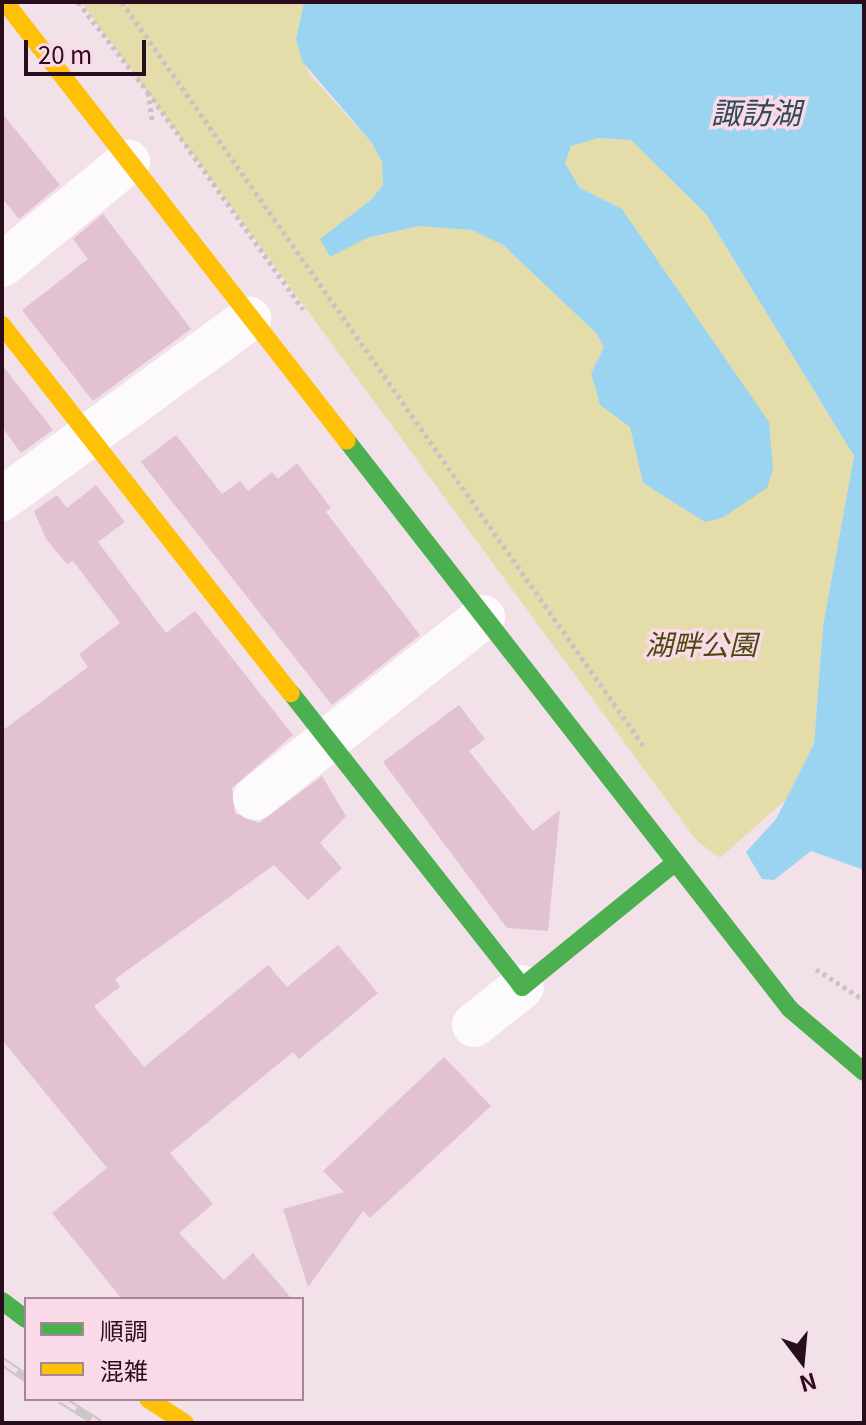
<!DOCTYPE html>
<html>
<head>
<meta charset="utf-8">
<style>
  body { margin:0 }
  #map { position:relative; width:866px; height:1425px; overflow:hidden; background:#f2e1e9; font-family:Georgia,"Noto Sans JP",serif }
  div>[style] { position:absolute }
  .green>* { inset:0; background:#e4dca9 }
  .water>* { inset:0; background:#9bd4f1 }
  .building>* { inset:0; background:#e2c2d2 }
  .path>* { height:5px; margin-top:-2.5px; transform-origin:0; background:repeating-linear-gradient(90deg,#ccc2c6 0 4px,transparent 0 8px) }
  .street>* { height:44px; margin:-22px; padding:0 22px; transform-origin:22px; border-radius:22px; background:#fdfafc }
  .fast>* { height:18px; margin:-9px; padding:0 9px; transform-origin:9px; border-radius:9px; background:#4caf50 }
  .slow>* { height:18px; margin:-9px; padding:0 9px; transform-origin:9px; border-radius:9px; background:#ffc107 }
  .rail>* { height:9px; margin-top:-4.5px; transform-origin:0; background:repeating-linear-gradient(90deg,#fad9e8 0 18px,#cbc5c8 0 36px); box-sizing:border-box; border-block:2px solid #cbc5c8 }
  span { translate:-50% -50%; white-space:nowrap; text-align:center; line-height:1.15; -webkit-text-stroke:7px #fad9e8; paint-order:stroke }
  .park-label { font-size:28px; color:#4a490b; font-style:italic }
  .water-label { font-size:30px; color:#2f4b57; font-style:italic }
  .frame { position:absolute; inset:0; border:4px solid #290d1c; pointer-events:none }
  .legend { position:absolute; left:24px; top:1297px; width:280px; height:104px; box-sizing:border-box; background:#fad9e8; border:2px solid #a68796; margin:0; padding:10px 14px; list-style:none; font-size:24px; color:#290d1c }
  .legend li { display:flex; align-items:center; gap:16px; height:40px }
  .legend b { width:40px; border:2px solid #a68796 }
  .north { position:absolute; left:762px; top:1321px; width:80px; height:80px; -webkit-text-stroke:6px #fad9e8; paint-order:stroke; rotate:164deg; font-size:22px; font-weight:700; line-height:32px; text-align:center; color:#290d1c }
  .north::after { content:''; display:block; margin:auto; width:28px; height:36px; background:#290d1c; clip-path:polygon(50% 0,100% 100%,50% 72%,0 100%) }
  .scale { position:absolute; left:24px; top:40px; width:122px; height:36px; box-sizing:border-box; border:4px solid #290d1c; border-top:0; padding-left:10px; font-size:24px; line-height:28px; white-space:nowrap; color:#290d1c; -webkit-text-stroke:6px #fad9e8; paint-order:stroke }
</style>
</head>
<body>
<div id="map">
  <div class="green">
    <div style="clip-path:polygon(81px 2px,304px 2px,296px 39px,309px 74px,372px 143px,382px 162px,383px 185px,372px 199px,321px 239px,330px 257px,367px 238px,418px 226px,472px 230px,503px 245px,596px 333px,604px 347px,591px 373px,600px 405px,630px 427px,643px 483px,705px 522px,622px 209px,580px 188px,565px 162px,571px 146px,599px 138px,631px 140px,706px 214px,854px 456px,823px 626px,814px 744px,789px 797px,720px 858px,696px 840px)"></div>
  </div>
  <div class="water">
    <div style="clip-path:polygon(304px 2px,864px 2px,864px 870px,811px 851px,774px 880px,762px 879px,746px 852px,776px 819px,814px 744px,823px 626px,854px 456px,706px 214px,631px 140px,599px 138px,571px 146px,565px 163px,580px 188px,622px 209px,769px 422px,773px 469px,767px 488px,722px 518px,705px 522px,643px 483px,630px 427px,600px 405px,591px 373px,604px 347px,596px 333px,503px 245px,472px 230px,418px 226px,367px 238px,330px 257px,320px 239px,372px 199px,383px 185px,382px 162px,372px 143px,302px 61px,296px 39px)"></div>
  </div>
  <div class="building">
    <div style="clip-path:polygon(2px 113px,60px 185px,19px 219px,2px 198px)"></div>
    <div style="clip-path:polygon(103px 214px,191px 329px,93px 401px,22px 310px,88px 259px,73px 239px)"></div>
    <div style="clip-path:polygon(2px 365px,53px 430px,21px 453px,2px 427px)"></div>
    <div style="clip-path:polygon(176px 435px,222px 494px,240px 481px,248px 491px,272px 472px,278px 479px,297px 463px,331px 508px,326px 512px,420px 635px,332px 705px,141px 462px)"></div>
    <div style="clip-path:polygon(96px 485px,125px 522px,98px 542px,166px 633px,195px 611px,293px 735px,232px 788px,235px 813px,259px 823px,322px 776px,346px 816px,320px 843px,342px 868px,308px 900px,274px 865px,115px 979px,120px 987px,94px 1006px,144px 1067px,268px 965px,287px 987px,338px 945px,378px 993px,299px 1059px,293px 1052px,170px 1153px,213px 1204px,179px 1233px,224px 1280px,253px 1253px,292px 1299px,122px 1299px,52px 1213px,107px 1168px,2px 1040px,2px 731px,88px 667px,79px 654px,120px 623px,73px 561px,67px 564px,46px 539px,34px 511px,57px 495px,67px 508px)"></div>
    <div style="clip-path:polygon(459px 705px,485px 739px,469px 751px,533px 831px,560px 810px,548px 931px,507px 928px,383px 762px)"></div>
    <div style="clip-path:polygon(444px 1057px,491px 1106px,370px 1218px,363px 1211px,308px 1287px,283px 1209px,344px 1192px,323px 1171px)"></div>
  </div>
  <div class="path">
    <div style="left:78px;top:2px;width:114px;rotate:52.1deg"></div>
    <div style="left:148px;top:92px;width:29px;rotate:82deg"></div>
    <div style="left:122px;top:2px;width:911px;rotate:54.97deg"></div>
    <div style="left:148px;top:92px;width:267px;rotate:54.5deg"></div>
    <div style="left:816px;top:969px;width:57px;rotate:32.9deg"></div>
  </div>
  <div class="street">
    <div style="left:2px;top:265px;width:163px;rotate:-39.3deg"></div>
    <div style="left:2px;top:499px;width:306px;rotate:-36.1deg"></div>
    <div style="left:255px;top:798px;width:291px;rotate:-38.4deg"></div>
    <div style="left:474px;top:1025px;width:61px;rotate:-38.4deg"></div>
  </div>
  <div class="fast">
    <div style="left:347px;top:441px;width:720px;rotate:52.05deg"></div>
    <div style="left:790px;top:1009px;width:97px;rotate:40.4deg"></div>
    <div style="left:291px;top:693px;width:374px;rotate:51.8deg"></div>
    <div style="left:522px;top:987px;width:198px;rotate:-39.1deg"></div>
    <div style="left:2px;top:1301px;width:30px;rotate:37deg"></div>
  </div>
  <div class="slow">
    <div style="left:5px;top:2px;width:556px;rotate:52.08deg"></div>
    <div style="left:2px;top:325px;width:468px;rotate:51.9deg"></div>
    <div style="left:148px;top:1399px;width:44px;rotate:33deg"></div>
  </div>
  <div class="rail">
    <div style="left:2px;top:1361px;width:29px;rotate:34deg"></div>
    <div style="left:61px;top:1399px;width:45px;rotate:32.3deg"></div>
  </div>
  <div class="park-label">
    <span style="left:701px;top:643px">湖畔公園</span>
  </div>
  <div class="water-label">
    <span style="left:756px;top:111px">諏訪湖</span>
  </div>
  <div class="frame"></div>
  <ul class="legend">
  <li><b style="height:10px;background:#4caf50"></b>順調</li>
  <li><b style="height:10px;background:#ffc107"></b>混雑</li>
  </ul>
  <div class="north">N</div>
  <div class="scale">20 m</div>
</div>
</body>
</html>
